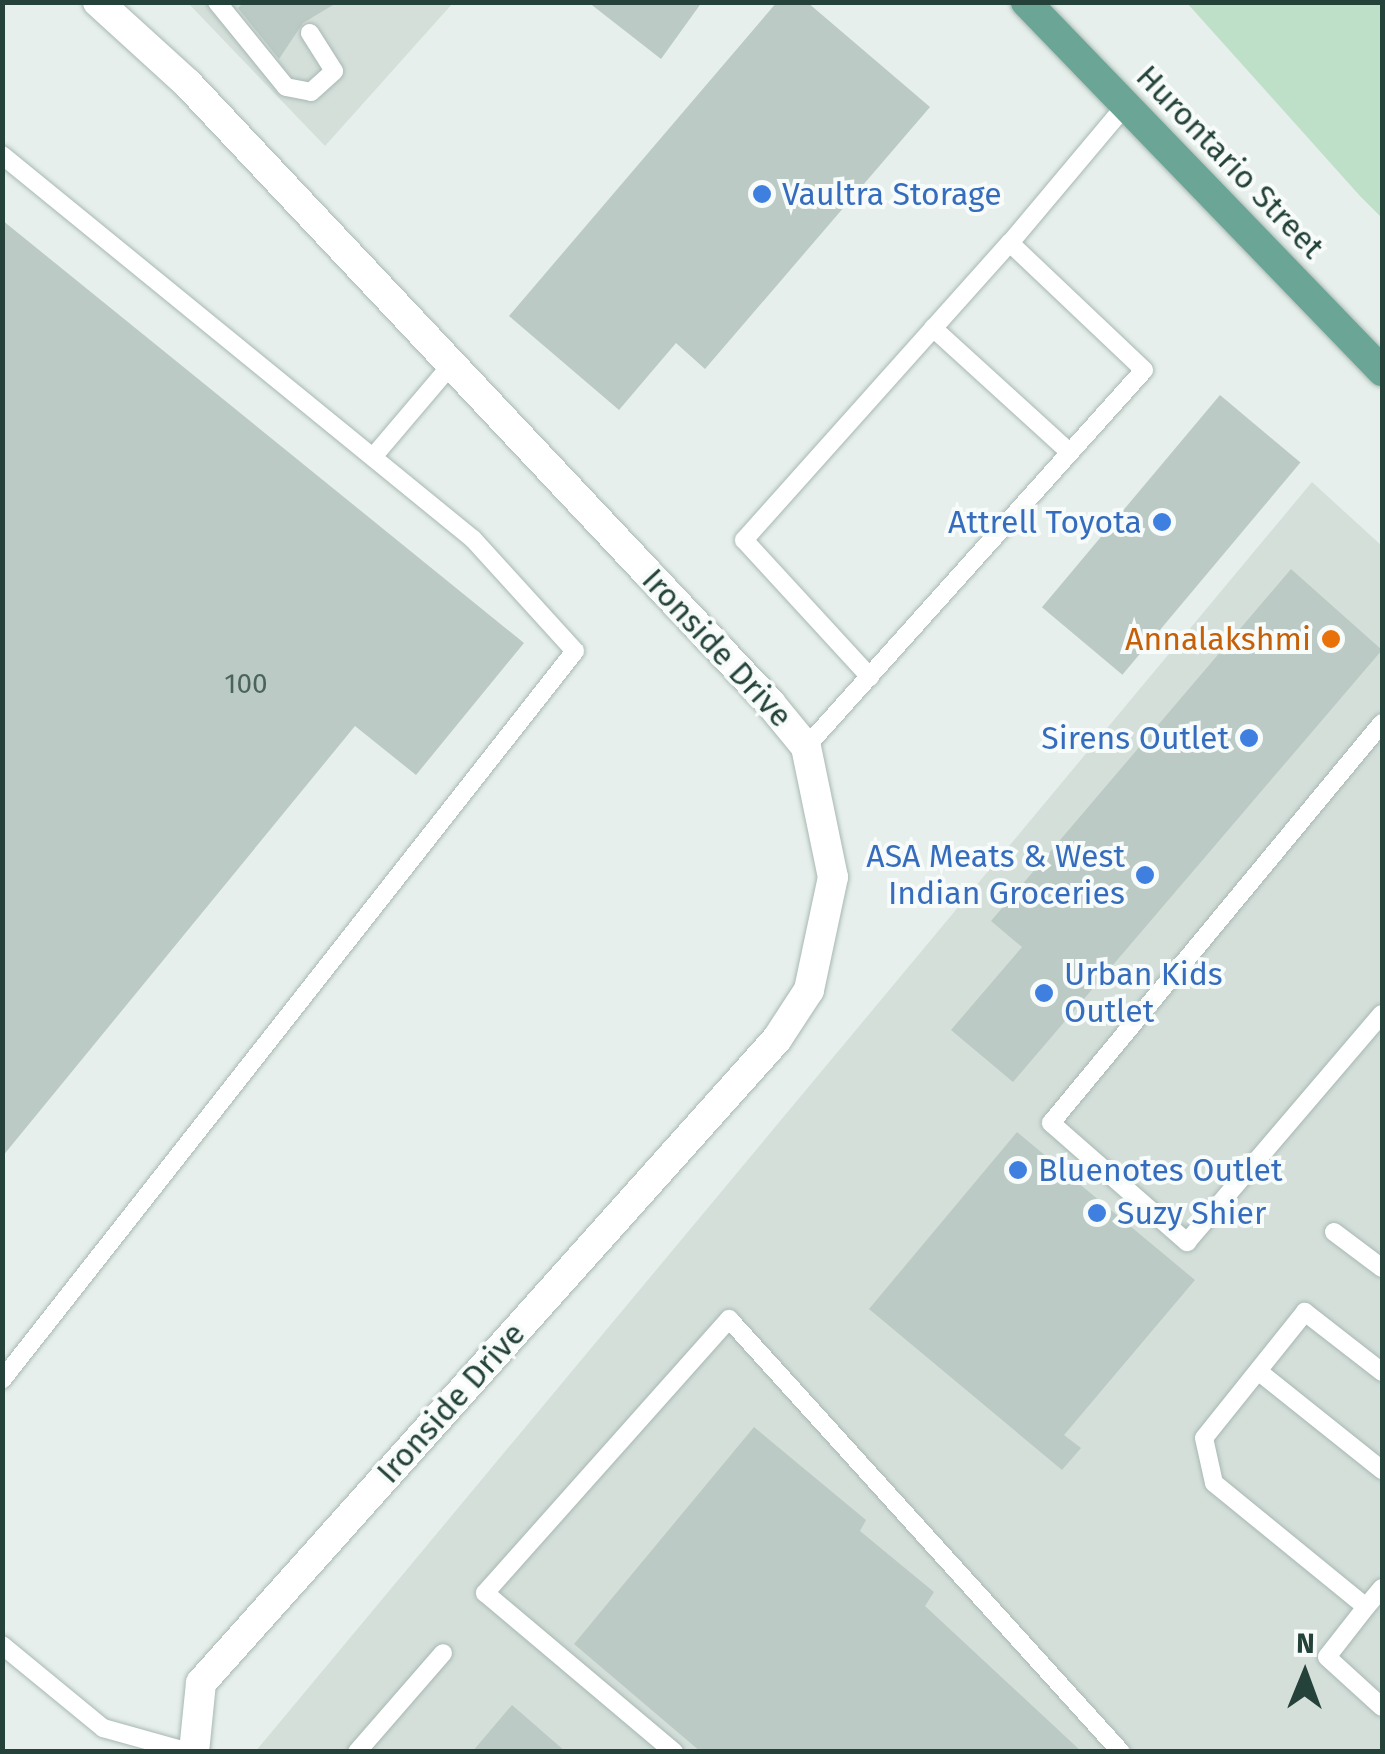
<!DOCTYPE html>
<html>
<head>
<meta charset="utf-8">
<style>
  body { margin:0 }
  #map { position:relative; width:1385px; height:1754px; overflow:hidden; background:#e6efeb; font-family:"Fira Sans",sans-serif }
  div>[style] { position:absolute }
  .built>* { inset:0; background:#d4dfda }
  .green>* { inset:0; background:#bfe0c8 }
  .building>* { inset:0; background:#bbcac4; transform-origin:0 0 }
  .roads { filter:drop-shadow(0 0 2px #a8b8b2) drop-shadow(0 0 2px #a8b8b2) }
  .lane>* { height:18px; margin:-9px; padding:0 9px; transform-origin:9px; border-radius:9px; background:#fff }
  .street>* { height:30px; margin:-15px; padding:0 15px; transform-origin:15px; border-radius:15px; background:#fff }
  .primary>* { height:30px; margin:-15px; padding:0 15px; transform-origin:15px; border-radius:15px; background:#6aa596 }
  .dots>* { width:28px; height:28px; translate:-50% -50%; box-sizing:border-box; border:5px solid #f7fbf9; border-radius:50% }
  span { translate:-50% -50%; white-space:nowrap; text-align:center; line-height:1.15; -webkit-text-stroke:8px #f7fbf9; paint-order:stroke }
  .number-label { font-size:28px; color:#4a645c }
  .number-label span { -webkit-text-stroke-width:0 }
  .street-label { font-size:32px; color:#24423a }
  .shop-label { font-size:32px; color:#366cbe }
  .left { translate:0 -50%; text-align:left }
  .right { translate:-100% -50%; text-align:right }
  .food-label { font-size:32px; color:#c56008 }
  .frame { position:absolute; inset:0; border:5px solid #24423a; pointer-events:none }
  .north { position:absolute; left:1255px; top:1624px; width:100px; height:100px; -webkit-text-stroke:8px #f7fbf9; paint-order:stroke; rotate:1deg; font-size:28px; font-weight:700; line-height:40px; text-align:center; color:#24423a }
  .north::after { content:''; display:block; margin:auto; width:35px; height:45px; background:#24423a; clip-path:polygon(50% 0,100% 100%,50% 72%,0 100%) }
</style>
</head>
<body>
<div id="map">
  <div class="built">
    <div style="clip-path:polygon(188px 3px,453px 3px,325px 146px)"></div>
    <div style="clip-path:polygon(1312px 482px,1382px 546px,1382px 1751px,255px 1752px)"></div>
  </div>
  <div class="green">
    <div style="clip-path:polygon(1187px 3px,1382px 3px,1382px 218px,1360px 196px)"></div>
  </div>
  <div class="building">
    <div style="clip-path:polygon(244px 2px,338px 2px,303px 23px,279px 59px,238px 8px)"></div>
    <div style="clip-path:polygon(588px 2px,702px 2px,661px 59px)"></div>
    <div style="clip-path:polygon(777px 2px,807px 2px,930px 107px,705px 369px,676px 343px,619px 410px,509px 316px)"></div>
    <div style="clip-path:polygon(2px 220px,524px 643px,416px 775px,355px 726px,2px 1157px)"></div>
    <div style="left:1220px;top:395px;width:105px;height:277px;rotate:40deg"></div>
    <div style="clip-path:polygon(1291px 569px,1382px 650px,1013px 1082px,951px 1030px,1022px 947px,991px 921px)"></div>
    <div style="clip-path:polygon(1017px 1132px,1195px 1280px,1064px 1435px,1081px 1448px,1062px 1470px,869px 1309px)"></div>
    <div style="clip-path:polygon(754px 1427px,866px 1520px,860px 1531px,934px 1592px,925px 1606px,1082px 1752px,701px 1752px,574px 1644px)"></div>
    <div style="clip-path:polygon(512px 1705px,566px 1752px,472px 1752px)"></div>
  </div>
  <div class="roads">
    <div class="lane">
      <div style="left:217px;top:2px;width:109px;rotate:50.9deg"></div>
      <div style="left:286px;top:87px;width:25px;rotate:11deg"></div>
      <div style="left:311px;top:92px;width:31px;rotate:-42deg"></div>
      <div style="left:334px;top:71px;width:45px;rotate:-122.3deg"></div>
      <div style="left:2px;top:155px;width:608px;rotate:39.19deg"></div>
      <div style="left:473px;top:539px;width:151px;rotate:47.7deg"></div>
      <div style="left:575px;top:651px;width:927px;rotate:128.17deg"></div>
      <div style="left:933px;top:328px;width:181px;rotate:42.3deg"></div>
      <div style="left:373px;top:457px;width:121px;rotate:-49.7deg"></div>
      <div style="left:870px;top:677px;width:186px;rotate:-132.6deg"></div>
      <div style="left:744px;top:540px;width:399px;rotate:-48.2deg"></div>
      <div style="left:1382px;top:723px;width:519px;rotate:129.61deg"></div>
      <div style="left:1051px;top:1123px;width:181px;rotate:41.2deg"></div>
      <div style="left:1187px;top:1242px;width:300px;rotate:-49.5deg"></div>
      <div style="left:806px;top:747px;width:506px;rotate:-48.12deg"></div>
      <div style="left:1144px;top:370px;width:185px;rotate:-136.5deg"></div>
      <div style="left:1010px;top:243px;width:180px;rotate:-50deg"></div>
      <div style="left:1334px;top:1232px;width:60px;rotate:36.9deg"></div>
      <div style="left:1258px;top:1371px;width:159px;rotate:38.6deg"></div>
      <div style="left:1382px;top:1372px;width:98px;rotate:-142.1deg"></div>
      <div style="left:1305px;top:1312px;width:161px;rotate:128.7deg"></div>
      <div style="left:1204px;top:1438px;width:46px;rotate:77.5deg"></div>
      <div style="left:1214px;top:1483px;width:196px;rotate:39.2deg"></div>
      <div style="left:1366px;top:1607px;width:25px;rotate:-50deg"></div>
      <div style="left:1366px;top:1607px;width:63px;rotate:128deg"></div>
      <div style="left:1327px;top:1657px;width:74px;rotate:42.3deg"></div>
      <div style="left:2px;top:1645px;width:131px;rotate:39.4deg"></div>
      <div style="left:103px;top:1728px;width:89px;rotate:15.6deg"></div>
      <div style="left:357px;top:1752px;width:131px;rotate:-49deg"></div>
      <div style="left:674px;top:1752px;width:247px;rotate:-139.9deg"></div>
      <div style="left:485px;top:1593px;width:367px;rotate:-48.3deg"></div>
      <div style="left:729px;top:1319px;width:584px;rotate:47.85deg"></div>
    </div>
    <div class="street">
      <div style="left:98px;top:2px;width:122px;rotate:42.3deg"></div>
      <div style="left:188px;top:84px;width:850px;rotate:46.76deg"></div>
      <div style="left:770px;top:703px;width:57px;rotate:50.7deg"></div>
      <div style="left:806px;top:747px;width:133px;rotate:78.3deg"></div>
      <div style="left:833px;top:877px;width:116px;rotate:102deg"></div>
      <div style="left:809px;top:990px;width:59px;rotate:123.1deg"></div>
      <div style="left:777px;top:1039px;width:864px;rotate:131.81deg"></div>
      <div style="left:201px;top:1683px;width:69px;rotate:95.8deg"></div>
    </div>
    <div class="primary">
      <div style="left:1026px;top:2px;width:513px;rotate:46.03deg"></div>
    </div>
  </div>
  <div class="dots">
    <div style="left:762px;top:194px;background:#3f7fe0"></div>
    <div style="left:1162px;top:522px;background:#3f7fe0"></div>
    <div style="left:1331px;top:639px;background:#e8710a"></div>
    <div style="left:1249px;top:738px;background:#3f7fe0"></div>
    <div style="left:1145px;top:875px;background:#3f7fe0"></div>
    <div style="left:1044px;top:993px;background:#3f7fe0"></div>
    <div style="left:1018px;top:1170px;background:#3f7fe0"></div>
    <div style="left:1097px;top:1213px;background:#3f7fe0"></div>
  </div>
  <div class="number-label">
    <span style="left:246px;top:684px">100</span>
  </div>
  <div class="street-label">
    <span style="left:1230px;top:162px;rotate:46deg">Hurontario Street</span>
    <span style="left:717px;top:648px;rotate:47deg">Ironside Drive</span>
    <span style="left:451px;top:1403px;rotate:-48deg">Ironside Drive</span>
  </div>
  <div class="shop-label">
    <span class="left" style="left:782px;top:194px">Vaultra Storage</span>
    <span class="right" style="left:1142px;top:522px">Attrell Toyota</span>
    <span class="right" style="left:1229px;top:738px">Sirens Outlet</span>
    <span class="right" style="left:1125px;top:875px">ASA Meats &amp; West<br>Indian Groceries</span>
    <span class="left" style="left:1064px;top:993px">Urban Kids<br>Outlet</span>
    <span class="left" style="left:1038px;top:1170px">Bluenotes Outlet</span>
    <span class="left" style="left:1117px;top:1213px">Suzy Shier</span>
  </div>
  <div class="food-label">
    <span class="right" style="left:1311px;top:639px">Annalakshmi</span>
  </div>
  <div class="frame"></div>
  <div class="north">N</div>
</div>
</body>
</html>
